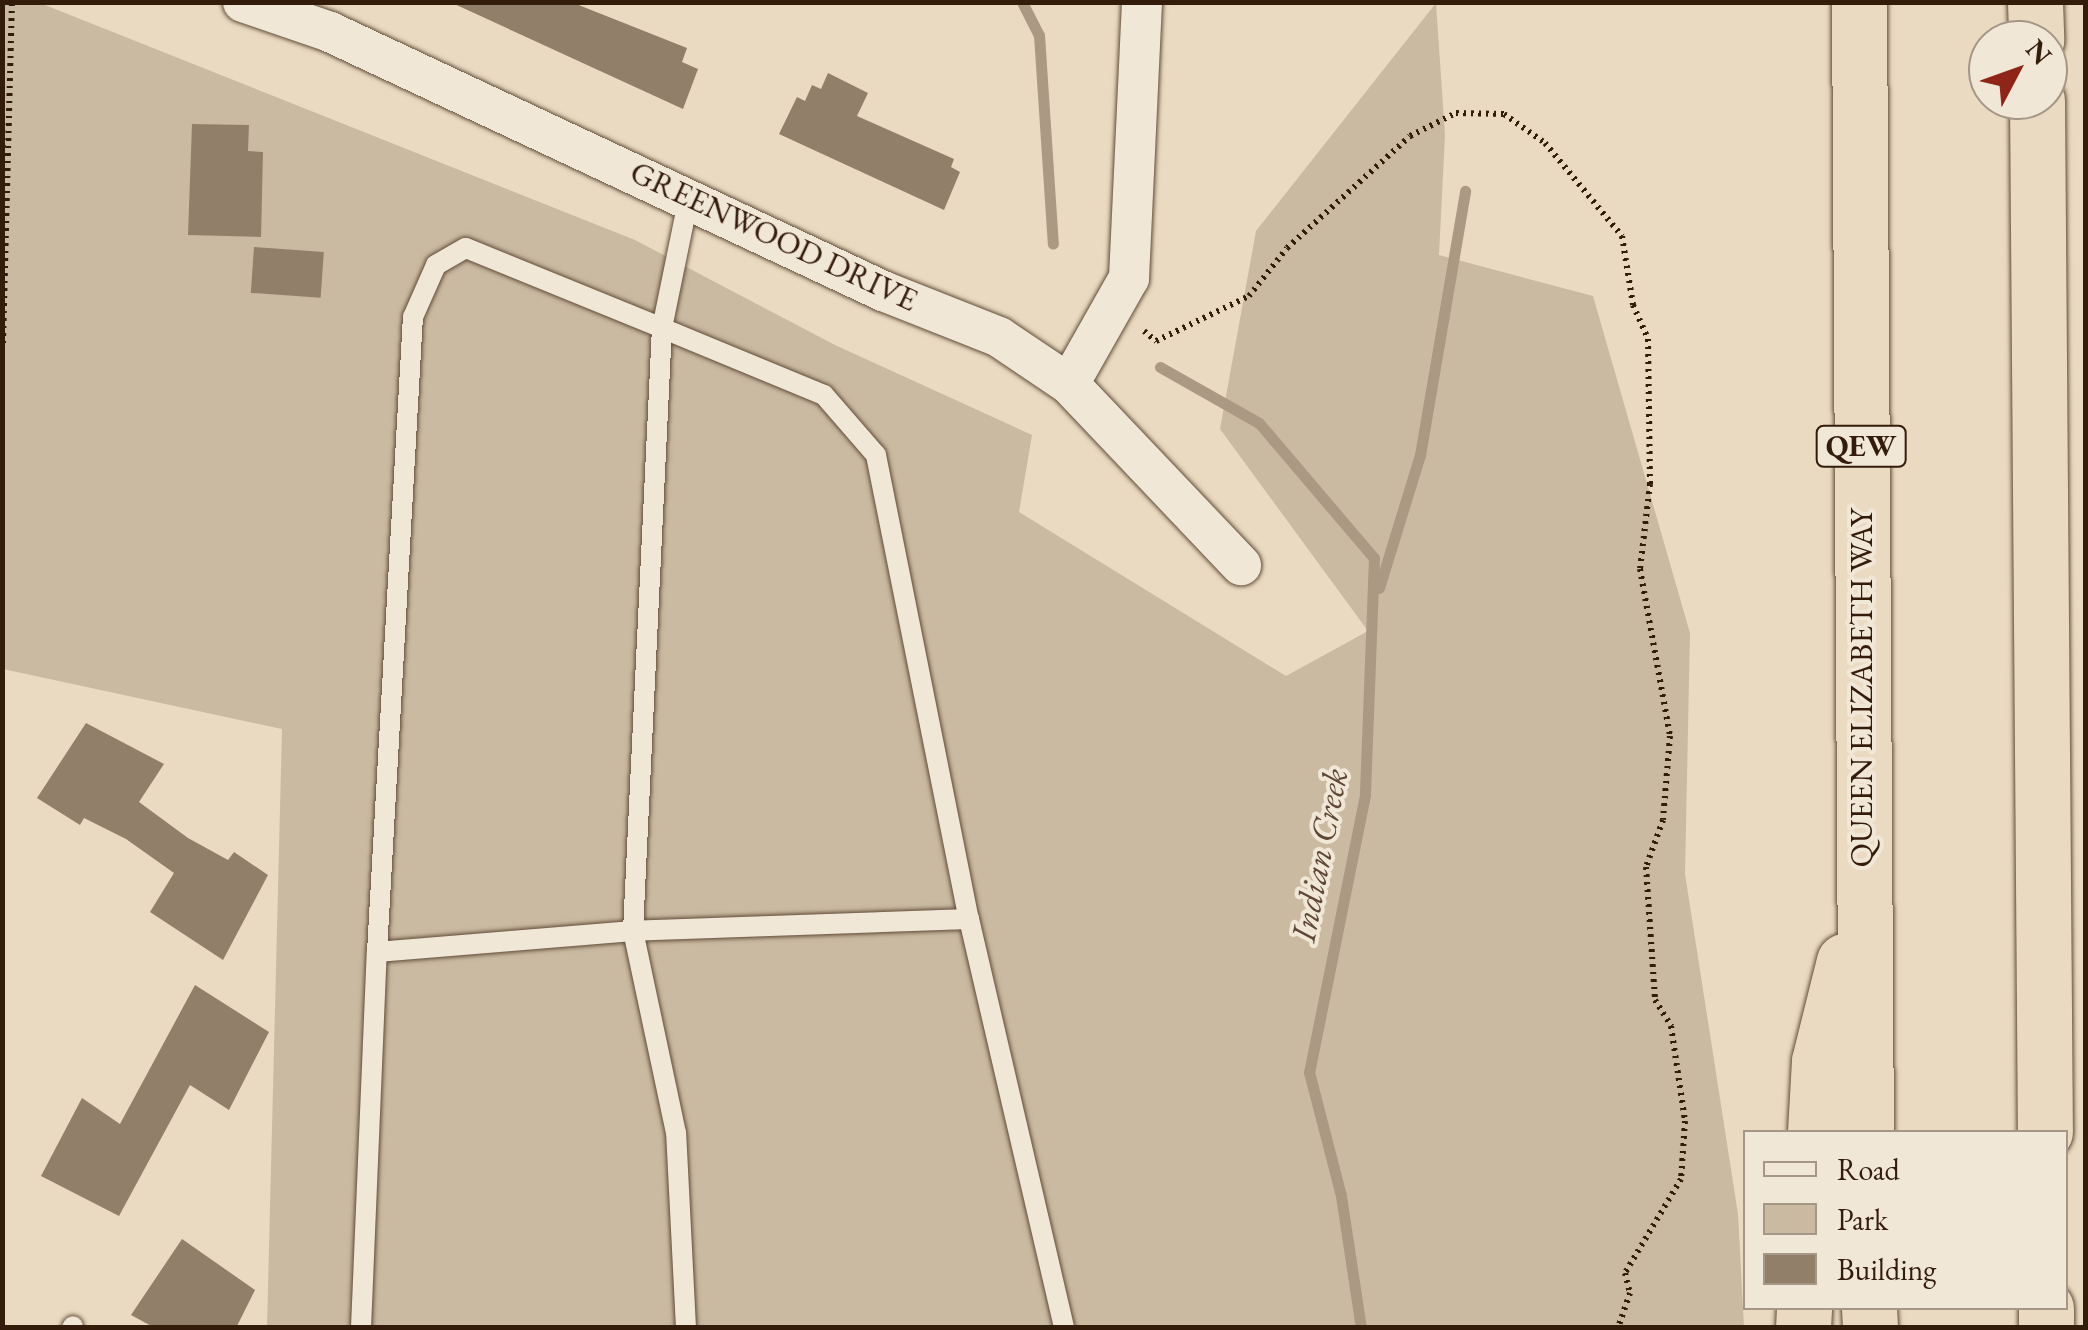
<!DOCTYPE html>
<html>
<head>
<meta charset="utf-8">
<style>
  body { margin:0 }
  #map { position:relative; width:2088px; height:1330px; overflow:hidden; background:#e9dac1; font-family:"EB Garamond",serif }
  div>[style] { position:absolute }
  .green>* { inset:0; background:#cabaa2 }
  .stream>* { height:11px; margin:-5.5px; padding:0 5.5px; transform-origin:5.5px; border-radius:5.5px; background:#ab9983 }
  .building>* { inset:0; background:#927f6a; transform-origin:0 0 }
  .path>* { height:6px; margin-top:-3px; transform-origin:0; background:repeating-linear-gradient(90deg,#341c0b 0 2.5px,transparent 0 7.5px) }
  .roads { filter:drop-shadow(0 0 2px #614c38) drop-shadow(0 0 2px #614c38) }
  .service>* { height:20px; margin:-10px; padding:0 10px; transform-origin:10px; border-radius:10px; background:#f1e7d7 }
  .minor>* { height:40px; margin:-20px; padding:0 20px; transform-origin:20px; border-radius:20px; background:#f1e7d7 }
  .motorway>* { height:55px; margin:-27.5px; padding:0 27.5px; transform-origin:27.5px; border-radius:27.5px; background:#e9dac1 }
  span { translate:-50% -50%; white-space:nowrap; text-align:center; line-height:1.15; -webkit-text-stroke:8px #f1e7d7; paint-order:stroke }
  .shield-label span { padding:2px 8px; background:#f1e7d7; border:2px solid; border-radius:8px; -webkit-text-stroke-width:0 }
  .shield-label { font-size:30px; color:#341c0b; font-weight:700 }
  .street-label { font-size:32px; color:#341c0b }
  .water-label { font-size:35px; color:#5e4835; font-style:italic }
  .frame { position:absolute; inset:0; border:5px solid #341c0b; pointer-events:none }
  .legend { position:absolute; left:1743px; top:1130px; width:325px; height:180px; box-sizing:border-box; background:#f1e7d7; border:2px solid #a59685; margin:0; padding:12px 18px; list-style:none; font-size:30px; color:#341c0b }
  .legend li { display:flex; align-items:center; gap:20px; height:50px }
  .legend b { width:50px; border:2px solid #a59685 }
  .north { position:absolute; left:1968px; top:20px; width:100px; height:100px; box-sizing:border-box; background:#f1e7d7; border:2px solid #a59685; border-radius:50%; rotate:49deg; font-size:28px; font-weight:700; line-height:40px; text-align:center; color:#341c0b }
  .north::after { content:''; display:block; margin:auto; width:35px; height:45px; background:#8f2418; clip-path:polygon(50% 0,100% 100%,50% 72%,0 100%) }
</style>
</head>
<body>
<div id="map">
  <div class="green">
    <div style="clip-path:polygon(3px 3px,40px 3px,635px 240px,835px 345px,1032px 435px,1019px 512px,1286px 676px,1368px 631px,1220px 429px,1256px 231px,1436px 3px,1445px 135px,1439px 255px,1593px 296px,1690px 633px,1685px 874px,1738px 1214px,1744px 1327px,267px 1327px,282px 729px,3px 669px)"></div>
  </div>
  <div class="stream">
    <div style="left:1022px;top:2px;width:37px;rotate:63deg"></div>
    <div style="left:1039px;top:35px;width:209px;rotate:86.2deg"></div>
    <div style="left:1160px;top:367px;width:114px;rotate:29.5deg"></div>
    <div style="left:1259px;top:423px;width:177px;rotate:49.6deg"></div>
    <div style="left:1374px;top:558px;width:237px;rotate:92.2deg"></div>
    <div style="left:1365px;top:795px;width:283px;rotate:101.4deg"></div>
    <div style="left:1309px;top:1072px;width:128px;rotate:75.5deg"></div>
    <div style="left:1341px;top:1196px;width:134px;rotate:81.4deg"></div>
    <div style="left:1379px;top:588px;width:139px;rotate:-72.9deg"></div>
    <div style="left:1420px;top:455px;width:268px;rotate:-80.3deg"></div>
  </div>
  <div class="building">
    <div style="clip-path:polygon(450px 2px,571px 2px,687px 48px,682px 62px,698px 69px,683px 109px)"></div>
    <div style="clip-path:polygon(828px 73px,868px 93px,857px 116px,954px 159px,951px 167px,960px 172px,944px 210px,779px 134px,797px 97px,805px 101px,812px 85px,821px 89px)"></div>
    <div style="clip-path:polygon(192px 124px,249px 125px,248px 151px,263px 152px,261px 237px,188px 235px)"></div>
    <div style="left:254px;top:247px;width:70px;height:46px;rotate:4deg"></div>
    <div style="clip-path:polygon(86px 723px,164px 764px,139px 802px,188px 838px,228px 860px,234px 852px,268px 875px,223px 960px,150px 912px,174px 873px,126px 839px,84px 818px,80px 825px,37px 798px)"></div>
    <div style="clip-path:polygon(195px 985px,269px 1032px,229px 1110px,190px 1085px,119px 1216px,41px 1176px,82px 1098px,120px 1124px)"></div>
    <div style="clip-path:polygon(182px 1239px,255px 1290px,236px 1328px,155px 1328px,131px 1315px)"></div>
  </div>
  <div class="path">
    <div style="left:1144px;top:331px;width:16px;rotate:40deg"></div>
    <div style="left:1156px;top:341px;width:103px;rotate:-25.8deg"></div>
    <div style="left:1249px;top:296px;width:61px;rotate:-51.6deg"></div>
    <div style="left:1287px;top:248px;width:166px;rotate:-42.3deg"></div>
    <div style="left:1410px;top:136px;width:51px;rotate:-26.6deg"></div>
    <div style="left:1456px;top:113px;width:48px;rotate:1.2deg"></div>
    <div style="left:1504px;top:114px;width:50px;rotate:35.3deg"></div>
    <div style="left:1545px;top:143px;width:121px;rotate:50.4deg"></div>
    <div style="left:1622px;top:236px;width:70px;rotate:80.9deg"></div>
    <div style="left:1633px;top:305px;width:37px;rotate:66deg"></div>
    <div style="left:1648px;top:339px;width:145px;rotate:89.2deg"></div>
    <div style="left:1650px;top:484px;width:86px;rotate:96.7deg"></div>
    <div style="left:1640px;top:569px;width:170px;rotate:79.8deg"></div>
    <div style="left:1670px;top:736px;width:84px;rotate:94.8deg"></div>
    <div style="left:1663px;top:820px;width:50px;rotate:109.9deg"></div>
    <div style="left:1646px;top:867px;width:133px;rotate:86.1deg"></div>
    <div style="left:1655px;top:1000px;width:31px;rotate:58deg"></div>
    <div style="left:1671px;top:1026px;width:96px;rotate:81.6deg"></div>
    <div style="left:1685px;top:1121px;width:58px;rotate:93.9deg"></div>
    <div style="left:1681px;top:1179px;width:109px;rotate:120.8deg"></div>
    <div style="left:1625px;top:1273px;width:21px;rotate:76deg"></div>
    <div style="left:1630px;top:1293px;width:37px;rotate:109deg"></div>
    <div style="left:3px;top:343px;width:341px;rotate:-88.5deg"></div>
  </div>
  <div class="roads">
    <div class="service">
      <div style="left:969px;top:919px;width:420px;rotate:76.9deg"></div>
      <div style="left:72px;top:1328px;width:2px;rotate:-63deg"></div>
      <div style="left:361px;top:1328px;width:376px;rotate:-87.6deg"></div>
      <div style="left:686px;top:1328px;width:195px;rotate:-92.9deg"></div>
      <div style="left:676px;top:1133px;width:207px;rotate:-102deg"></div>
      <div style="left:633px;top:931px;width:604px;rotate:-87.25deg"></div>
      <div style="left:662px;top:328px;width:175px;rotate:22.5deg"></div>
      <div style="left:824px;top:395px;width:79px;rotate:49.1deg"></div>
      <div style="left:876px;top:455px;width:473px;rotate:78.7deg"></div>
      <div style="left:969px;top:919px;width:336px;rotate:178deg"></div>
      <div style="left:633px;top:931px;width:257px;rotate:175.3deg"></div>
      <div style="left:377px;top:952px;width:636px;rotate:-86.76deg"></div>
      <div style="left:413px;top:317px;width:57px;rotate:-66.1deg"></div>
      <div style="left:436px;top:265px;width:34px;rotate:-30deg"></div>
      <div style="left:466px;top:248px;width:212px;rotate:22.2deg"></div>
      <div style="left:662px;top:328px;width:135px;rotate:-78.4deg"></div>
    </div>
    <div class="minor">
      <div style="left:243px;top:2px;width:92px;rotate:19deg"></div>
      <div style="left:330px;top:32px;width:611px;rotate:25.1deg"></div>
      <div style="left:883px;top:291px;width:125px;rotate:21.6deg"></div>
      <div style="left:999px;top:337px;width:84px;rotate:33.9deg"></div>
      <div style="left:1069px;top:384px;width:250px;rotate:46.5deg"></div>
      <div style="left:1069px;top:384px;width:122px;rotate:-60.5deg"></div>
      <div style="left:1129px;top:278px;width:276px;rotate:-87.3deg"></div>
    </div>
    <div class="motorway">
      <div style="left:1859px;top:2px;width:1130px;rotate:89.65deg"></div>
      <div style="left:2035px;top:2px;width:38px;rotate:88deg"></div>
      <div style="left:2037px;top:100px;width:1032px;rotate:89.56deg"></div>
      <div style="left:1815px;top:1132px;width:71px;rotate:-86.8deg"></div>
      <div style="left:1819px;top:1061px;width:103px;rotate:-76deg"></div>
      <div style="left:1869px;top:1308px;width:20px;rotate:87deg"></div>
      <div style="left:2046px;top:1308px;width:20px;rotate:90deg"></div>
      <div style="left:1803px;top:1328px;width:20px;rotate:-87deg"></div>
    </div>
  </div>
  <div class="shield-label">
    <span style="left:1861px;top:446px">QEW</span>
  </div>
  <div class="street-label">
    <span style="left:774px;top:236px;rotate:25deg">GREENWOOD DRIVE</span>
    <span style="left:1861px;top:688px;rotate:-90deg">QUEEN ELIZABETH WAY</span>
  </div>
  <div class="water-label">
    <span style="left:1319px;top:855px;rotate:-79deg">Indian Creek</span>
  </div>
  <div class="frame"></div>
  <ul class="legend">
  <li><b style="height:12px;background:#f1e7d7"></b>Road</li>
  <li><b style="height:28px;background:#cabaa2"></b>Park</li>
  <li><b style="height:28px;background:#927f6a"></b>Building</li>
  </ul>
  <div class="north">N</div>
</div>
</body>
</html>
